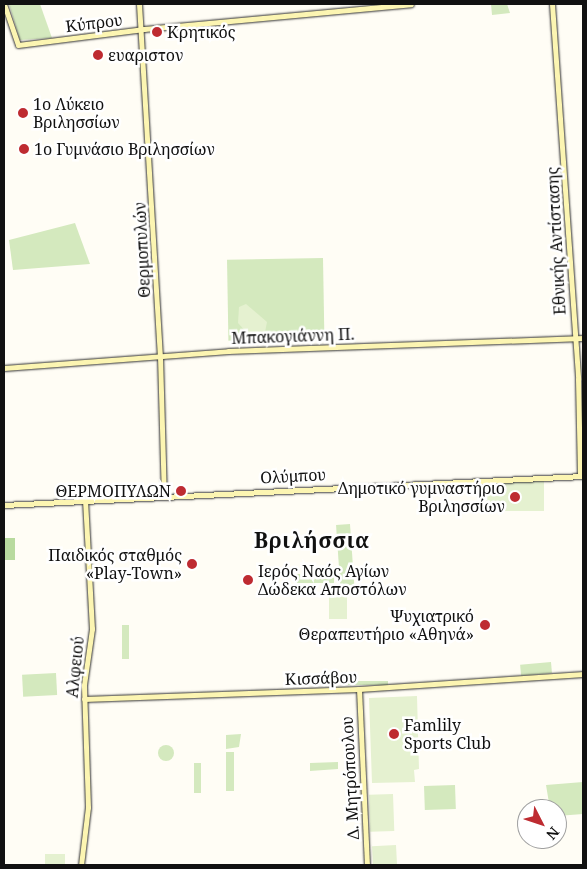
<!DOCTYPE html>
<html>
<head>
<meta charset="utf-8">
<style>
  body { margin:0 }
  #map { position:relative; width:587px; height:869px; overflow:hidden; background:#fffdf5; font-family:"Noto Serif",serif }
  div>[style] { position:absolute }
  .green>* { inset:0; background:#d4e9be; transform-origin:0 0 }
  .round { border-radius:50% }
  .forest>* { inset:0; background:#b8da9e; transform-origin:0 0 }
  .pitch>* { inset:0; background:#e5f1d0; transform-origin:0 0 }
  .roads { filter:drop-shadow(0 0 1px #333) drop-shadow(0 0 1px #333) }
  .secondary>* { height:5px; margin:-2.5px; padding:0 2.5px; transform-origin:2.5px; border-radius:2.5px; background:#fcf5b2 }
  .dots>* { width:14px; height:14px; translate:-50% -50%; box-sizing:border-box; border:2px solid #fff; border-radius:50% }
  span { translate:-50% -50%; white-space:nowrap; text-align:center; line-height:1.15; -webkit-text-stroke:5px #fff; paint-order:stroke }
  .street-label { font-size:16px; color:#111 }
  .poi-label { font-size:16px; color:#111 }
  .left { translate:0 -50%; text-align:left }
  .right { translate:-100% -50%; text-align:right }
  .district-label { font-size:21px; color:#111; font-weight:700; letter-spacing:1px }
  .frame { position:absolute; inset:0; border:5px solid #111; pointer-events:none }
  .north { position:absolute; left:517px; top:799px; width:50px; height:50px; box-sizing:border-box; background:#fff; border:1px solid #a0a0a0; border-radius:50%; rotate:131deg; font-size:14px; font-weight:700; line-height:20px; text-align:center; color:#111 }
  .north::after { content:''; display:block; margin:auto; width:18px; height:22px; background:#be2b31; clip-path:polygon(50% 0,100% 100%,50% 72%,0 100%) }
</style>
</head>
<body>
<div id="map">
  <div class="green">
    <div style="clip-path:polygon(9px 4px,40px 4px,52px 38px,20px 40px)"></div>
    <div style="clip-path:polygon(491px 4px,507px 4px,510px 13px,492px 15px)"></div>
    <div style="clip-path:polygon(75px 223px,90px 264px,13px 270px,9px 240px)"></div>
    <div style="left:323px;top:258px;width:81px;height:96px;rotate:89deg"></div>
    <div style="left:350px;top:524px;width:62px;height:14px;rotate:86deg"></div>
    <div style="left:334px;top:574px;width:9px;height:39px;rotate:90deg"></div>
    <div style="left:122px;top:625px;width:7px;height:34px"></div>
    <div style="left:551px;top:662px;width:11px;height:31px;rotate:85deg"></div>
    <div style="left:56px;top:673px;width:22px;height:34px;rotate:87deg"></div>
    <div style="left:388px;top:681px;width:4px;height:40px;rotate:90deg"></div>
    <div style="clip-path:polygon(241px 734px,239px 747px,226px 749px,226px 735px)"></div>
    <div class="round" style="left:158px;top:745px;width:16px;height:16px"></div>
    <div style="left:226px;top:752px;width:8px;height:39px"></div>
    <div style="clip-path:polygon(338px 762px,338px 769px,310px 771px,310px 763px)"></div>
    <div style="left:194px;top:763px;width:7px;height:30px"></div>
    <div style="clip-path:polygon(583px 782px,583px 814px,557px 816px,557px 809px,550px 809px,546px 785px)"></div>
    <div style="left:455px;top:785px;width:24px;height:31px;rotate:88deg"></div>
  </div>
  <div class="forest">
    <div style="left:4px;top:538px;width:11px;height:22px"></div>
  </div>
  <div class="pitch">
    <div style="clip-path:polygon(246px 304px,267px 322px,265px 332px,249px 335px,238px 323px,239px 307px)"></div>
    <div style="left:544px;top:481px;width:30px;height:58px;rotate:90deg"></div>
    <div style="left:329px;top:595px;width:18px;height:24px"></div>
    <div style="clip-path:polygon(417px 696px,419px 769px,414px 770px,415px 782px,372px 783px,369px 698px)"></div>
    <div style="left:393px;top:794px;width:37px;height:24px;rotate:88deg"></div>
    <div style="left:396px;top:845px;width:20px;height:24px;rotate:87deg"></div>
    <div style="left:65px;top:854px;width:11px;height:20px;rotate:90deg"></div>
  </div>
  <div class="roads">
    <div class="secondary">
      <div style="left:4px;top:4px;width:43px;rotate:71.1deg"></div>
      <div style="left:18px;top:45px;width:127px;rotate:-7.2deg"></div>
      <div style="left:144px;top:29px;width:268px;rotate:-5.3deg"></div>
      <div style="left:139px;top:4px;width:353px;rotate:86.6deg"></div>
      <div style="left:160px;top:356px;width:140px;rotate:88.4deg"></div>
      <div style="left:552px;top:4px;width:376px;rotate:86deg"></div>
      <div style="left:578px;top:379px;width:97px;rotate:88.8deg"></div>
      <div style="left:4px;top:368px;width:225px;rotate:-4.3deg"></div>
      <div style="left:228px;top:351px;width:355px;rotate:-2.1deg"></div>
      <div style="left:4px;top:505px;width:580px;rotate:-2.87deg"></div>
      <div style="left:359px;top:689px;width:176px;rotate:87.4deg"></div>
      <div style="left:84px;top:699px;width:275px;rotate:-2.1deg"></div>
      <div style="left:359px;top:689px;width:225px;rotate:-3.8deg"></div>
      <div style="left:81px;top:865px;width:58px;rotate:-83.1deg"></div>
      <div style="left:88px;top:807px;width:122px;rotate:-91.9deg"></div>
      <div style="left:84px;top:685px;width:57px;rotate:-81.9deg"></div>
      <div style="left:92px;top:629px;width:129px;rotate:-93.1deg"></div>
    </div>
  </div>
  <div class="dots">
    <div style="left:157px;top:32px;background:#be2b31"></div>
    <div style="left:98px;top:55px;background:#be2b31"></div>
    <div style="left:23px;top:113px;background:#be2b31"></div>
    <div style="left:24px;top:149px;background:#be2b31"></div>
    <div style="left:181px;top:491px;background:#be2b31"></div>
    <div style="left:515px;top:497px;background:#be2b31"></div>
    <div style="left:192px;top:564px;background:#be2b31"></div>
    <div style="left:248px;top:580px;background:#be2b31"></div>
    <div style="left:485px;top:625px;background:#be2b31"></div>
    <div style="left:394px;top:734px;background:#be2b31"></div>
  </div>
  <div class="street-label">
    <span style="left:94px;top:23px;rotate:-7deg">Κύπρου</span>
    <span style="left:556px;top:241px;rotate:-93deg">Εθνικής Αντίστασης</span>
    <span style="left:142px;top:250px;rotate:-93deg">Θερμοπυλών</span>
    <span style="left:293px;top:336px;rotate:-2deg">Μπακογιάννη Π.</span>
    <span style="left:293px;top:476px;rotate:-3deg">Ολύμπου</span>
    <span style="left:75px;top:667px;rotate:-84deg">Αλφειού</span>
    <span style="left:321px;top:678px;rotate:-2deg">Κισσάβου</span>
    <span style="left:350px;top:778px;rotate:-93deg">Δ. Μητρόπουλου</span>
  </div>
  <div class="poi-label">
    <span class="left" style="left:167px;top:32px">Κρητικός</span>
    <span class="left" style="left:108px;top:55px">ευαριστον</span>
    <span class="left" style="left:33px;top:113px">1o Λύκειο<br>Βριλησσίων</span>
    <span class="left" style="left:34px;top:149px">1ο Γυμνάσιο Βριλησσίων</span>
    <span class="right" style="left:505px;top:497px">Δημοτικό γυμναστήριο<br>Βριλησσίων</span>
    <span class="right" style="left:171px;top:491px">ΘΕΡΜΟΠΥΛΩΝ</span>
    <span class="right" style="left:182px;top:564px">Παιδικός σταθμός<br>«Play-Town»</span>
    <span class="left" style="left:258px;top:580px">Ιερός Ναός Αγίων<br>Δώδεκα Αποστόλων</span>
    <span class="right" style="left:474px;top:625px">Ψυχιατρικό<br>Θεραπευτήριο «Αθηνά»</span>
    <span class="left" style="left:404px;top:734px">Famlily<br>Sports Club</span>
  </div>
  <div class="district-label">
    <span style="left:312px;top:540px">Βριλήσσια</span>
  </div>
  <div class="frame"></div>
  <div class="north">N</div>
</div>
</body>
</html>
